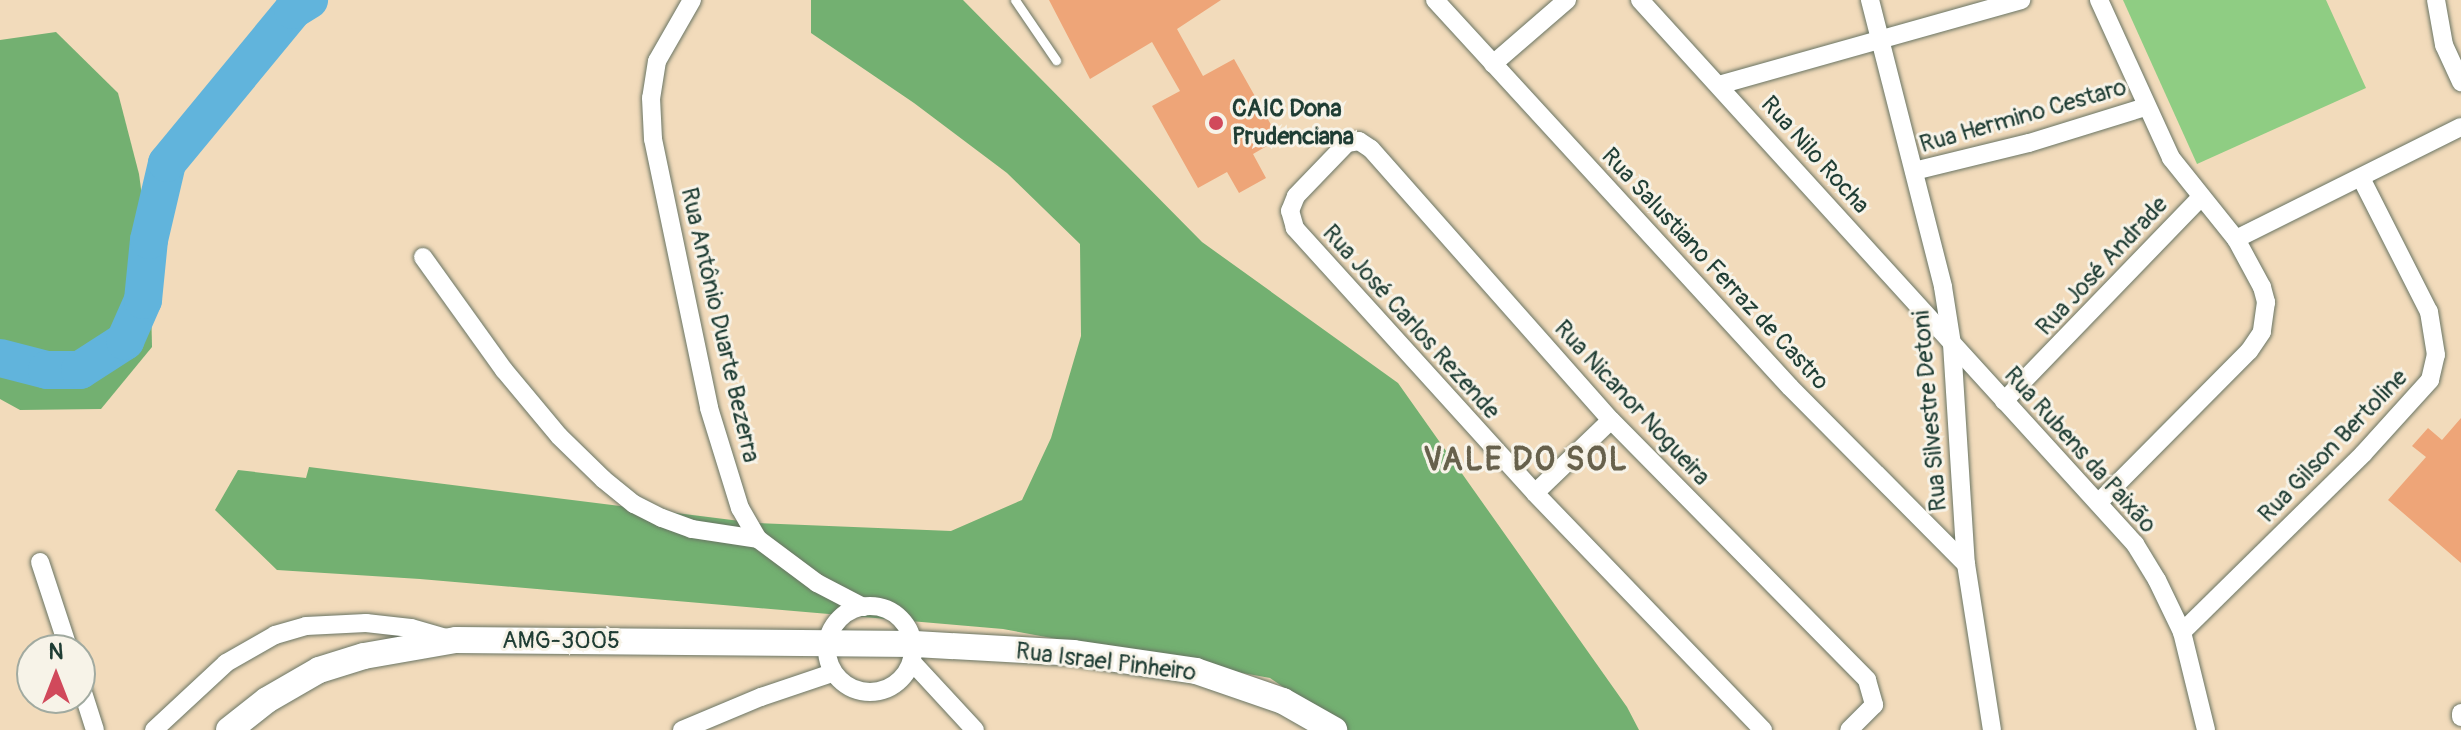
<!DOCTYPE html>
<html>
<head>
<meta charset="utf-8">
<style>
  body { margin:0 }
  #map { position:relative; width:2461px; height:730px; overflow:hidden; background:#f2dbbb; font-family:Pangolin,sans-serif }
  div>[style] { position:absolute }
  .green>* { inset:0; background:#8fcd83 }
  .forest>* { inset:0; background:#73b071 }
  .river>* { height:38px; margin:-19px; padding:0 19px; transform-origin:19px; border-radius:19px; background:#61b4dc }
  .building>* { inset:0; background:#eea578 }
  .roads { filter:drop-shadow(0 0 2px #697463) drop-shadow(0 0 2px #697463) }
  .lane>* { height:9px; margin:-4.5px; padding:0 4.5px; transform-origin:4.5px; border-radius:4.5px; background:#fff }
  .street>* { height:18px; margin:-9px; padding:0 9px; transform-origin:9px; border-radius:9px; background:#fff }
  .street>.ring { margin:-9px; padding:0; box-sizing:content-box; background:none; border:18px solid #fff; border-radius:50% }
  .secondary>* { height:26px; margin:-13px; padding:0 13px; transform-origin:13px; border-radius:13px; background:#fff }
  .dots>* { width:22px; height:22px; translate:-50% -50%; box-sizing:border-box; border:4px solid #f7f3e8; border-radius:50% }
  span { translate:-50% -50%; white-space:nowrap; text-align:center; line-height:1.15; -webkit-text-stroke:6px #f7f3e8; paint-order:stroke }
  .poi-label { font-size:24px; color:#1f3d34; font-weight:700 }
  .left { translate:0 -50%; text-align:left }
  .street-label { font-size:24px; color:#1f3d34 }
  .district-label { font-size:32px; color:#67614c; font-weight:700; letter-spacing:2px }
  .north { position:absolute; left:16px; top:634px; width:80px; height:80px; box-sizing:border-box; background:#f7f3e8; border:2px solid #a1aaa0; border-radius:50%; rotate:0deg; font-size:22px; font-weight:700; line-height:32px; text-align:center; color:#1f3d34 }
  .north::after { content:''; display:block; margin:auto; width:28px; height:36px; background:#d1495b; clip-path:polygon(50% 0,100% 100%,50% 72%,0 100%) }
</style>
</head>
<body>
<div id="map">
  <div class="green">
    <div style="clip-path:polygon(2123px 0,2326px 0,2366px 88px,2197px 164px)"></div>
  </div>
  <div class="forest">
    <div style="clip-path:polygon(811px 0,963px 0,1202px 242px,1398px 383px,1627px 707px,1639px 730px,1346px 730px,1270px 678px,1003px 629px,420px 579px,277px 570px,215px 510px,238px 470px,306px 478px,309px 467px,756px 523px,951px 531px,1022px 500px,1051px 438px,1081px 336px,1080px 244px,1007px 173px,914px 103px,811px 33px)"></div>
    <div style="clip-path:polygon(56px 32px,118px 93px,139px 174px,150px 255px,152px 347px,101px 409px,20px 410px,0 399px,0 40px)"></div>
  </div>
  <div class="river">
    <div style="left:0;top:358px;width:49px;rotate:14.3deg"></div>
    <div style="left:47px;top:370px;width:33px"></div>
    <div style="left:80px;top:370px;width:54px;rotate:-32.8deg"></div>
    <div style="left:125px;top:341px;width:45px;rotate:-66.3deg"></div>
    <div style="left:143px;top:300px;width:60px;rotate:-84.3deg"></div>
    <div style="left:149px;top:240px;width:79px;rotate:-76.8deg"></div>
    <div style="left:167px;top:163px;width:198px;rotate:-50.5deg"></div>
    <div style="left:293px;top:10px;width:19px;rotate:-32deg"></div>
  </div>
  <div class="building">
    <div style="clip-path:polygon(1049px 0,1221px 0,1177px 29px,1203px 76px,1234px 59px,1279px 139px,1253px 154px,1266px 178px,1239px 193px,1227px 172px,1198px 188px,1152px 106px,1180px 91px,1152px 42px,1090px 79px)"></div>
    <div style="clip-path:polygon(2461px 418px,2461px 563px,2388px 500px,2426px 457px,2412px 446px,2428px 428px,2442px 440px)"></div>
  </div>
  <div class="roads">
    <div class="lane">
      <div style="left:1015px;top:0;width:73px;rotate:55.7deg"></div>
    </div>
    <div class="street">
      <div style="left:692px;top:0;width:70px;rotate:119.8deg"></div>
      <div style="left:657px;top:61px;width:37px;rotate:99deg"></div>
      <div style="left:651px;top:98px;width:41px;rotate:87.2deg"></div>
      <div style="left:653px;top:139px;width:275px;rotate:78.2deg"></div>
      <div style="left:709px;top:408px;width:105px;rotate:72.8deg"></div>
      <div style="left:740px;top:508px;width:36px;rotate:60deg"></div>
      <div style="left:758px;top:539px;width:74px;rotate:36.7deg"></div>
      <div style="left:817px;top:583px;width:52px;rotate:27.6deg"></div>
      <div style="left:1435px;top:0;width:525px;rotate:47.47deg"></div>
      <div style="left:1790px;top:387px;width:250px;rotate:45.2deg"></div>
      <div style="left:1640px;top:0;width:736px;rotate:47.7deg"></div>
      <div style="left:2135px;top:544px;width:42px;rotate:58.6deg"></div>
      <div style="left:2157px;top:580px;width:58px;rotate:64.3deg"></div>
      <div style="left:2182px;top:632px;width:101px;rotate:76.2deg"></div>
      <div style="left:1870px;top:0;width:296px;rotate:75.7deg"></div>
      <div style="left:1943px;top:287px;width:58px;rotate:81deg"></div>
      <div style="left:1952px;top:344px;width:220px;rotate:86.4deg"></div>
      <div style="left:1966px;top:564px;width:168px;rotate:81.1deg"></div>
      <div style="left:2099px;top:0;width:174px;rotate:65.5deg"></div>
      <div style="left:2171px;top:158px;width:104px;rotate:51.3deg"></div>
      <div style="left:2236px;top:239px;width:55px;rotate:61.6deg"></div>
      <div style="left:2262px;top:287px;width:16px;rotate:75deg"></div>
      <div style="left:2266px;top:302px;width:30px;rotate:98deg"></div>
      <div style="left:2262px;top:332px;width:23px;rotate:124deg"></div>
      <div style="left:2249px;top:351px;width:211px;rotate:134.8deg"></div>
      <div style="left:2436px;top:0;width:46px;rotate:79.9deg"></div>
      <div style="left:2444px;top:45px;width:41px;rotate:65.3deg"></div>
      <div style="left:1493px;top:64px;width:98px;rotate:-40.9deg"></div>
      <div style="left:1719px;top:85px;width:314px;rotate:-15.7deg"></div>
      <div style="left:1914px;top:171px;width:118px;rotate:-13.7deg"></div>
      <div style="left:2029px;top:143px;width:121px;rotate:-17.2deg"></div>
      <div style="left:2236px;top:239px;width:251px;rotate:-26.5deg"></div>
      <div style="left:423px;top:257px;width:139px;rotate:54.4deg"></div>
      <div style="left:504px;top:370px;width:86px;rotate:50.2deg"></div>
      <div style="left:559px;top:436px;width:62px;rotate:44.3deg"></div>
      <div style="left:603px;top:479px;width:40px;rotate:39deg"></div>
      <div style="left:634px;top:504px;width:31px;rotate:27deg"></div>
      <div style="left:662px;top:518px;width:32px;rotate:20deg"></div>
      <div style="left:692px;top:529px;width:67px;rotate:8.6deg"></div>
      <div style="left:2004px;top:401px;width:282px;rotate:-46deg"></div>
      <div style="left:1535px;top:493px;width:105px;rotate:-43.8deg"></div>
      <div style="left:40px;top:562px;width:93px;rotate:71.8deg"></div>
      <div class="ring" style="left:827px;top:606px;width:68px;height:68px"></div>
      <div style="left:2182px;top:632px;width:254px;rotate:-44.5deg"></div>
      <div style="left:2363px;top:454px;width:100px;rotate:-47.8deg"></div>
      <div style="left:2430px;top:380px;width:26px;rotate:-77deg"></div>
      <div style="left:2436px;top:355px;width:44px;rotate:-99.2deg"></div>
      <div style="left:2429px;top:312px;width:150px;rotate:-116.9deg"></div>
      <div style="left:913px;top:663px;width:91px;rotate:47.2deg"></div>
      <div style="left:80px;top:683px;width:49px;rotate:72.3deg"></div>
      <div style="left:2461px;top:713px;width:4px;rotate:90deg"></div>
      <div style="left:154px;top:730px;width:98px;rotate:-42.9deg"></div>
      <div style="left:226px;top:663px;width:56px;rotate:-29.7deg"></div>
      <div style="left:275px;top:635px;width:32px;rotate:-16deg"></div>
      <div style="left:306px;top:626px;width:60px;rotate:-2.9deg"></div>
      <div style="left:366px;top:623px;width:45px;rotate:6.3deg"></div>
      <div style="left:411px;top:628px;width:36px;rotate:16deg"></div>
      <div style="left:682px;top:730px;width:86px;rotate:-22.7deg"></div>
      <div style="left:761px;top:697px;width:75px;rotate:-18.7deg"></div>
      <div style="left:1763px;top:730px;width:329px;rotate:-133.9deg"></div>
      <div style="left:1535px;top:493px;width:358px;rotate:-132.2deg"></div>
      <div style="left:1295px;top:228px;width:18px;rotate:-106deg"></div>
      <div style="left:1290px;top:211px;width:16px;rotate:-68deg"></div>
      <div style="left:1296px;top:196px;width:74px;rotate:-46.1deg"></div>
      <div style="left:1347px;top:143px;width:12px;rotate:-9deg"></div>
      <div style="left:1359px;top:141px;width:14px;rotate:34deg"></div>
      <div style="left:1371px;top:149px;width:362px;rotate:48.5deg"></div>
      <div style="left:1611px;top:420px;width:365px;rotate:45.4deg"></div>
      <div style="left:1867px;top:680px;width:26px;rotate:74deg"></div>
      <div style="left:1874px;top:705px;width:35px;rotate:135deg"></div>
    </div>
    <div class="secondary">
      <div style="left:229px;top:730px;width:48px;rotate:-38.3deg"></div>
      <div style="left:267px;top:700px;width:60px;rotate:-30deg"></div>
      <div style="left:319px;top:670px;width:47px;rotate:-17.3deg"></div>
      <div style="left:364px;top:656px;width:93px;rotate:-9.9deg"></div>
      <div style="left:456px;top:640px;width:459px;rotate:0.5deg"></div>
      <div style="left:915px;top:644px;width:159px;rotate:3.2deg"></div>
      <div style="left:1074px;top:653px;width:123px;rotate:8.4deg"></div>
      <div style="left:1196px;top:671px;width:92px;rotate:19deg"></div>
      <div style="left:1283px;top:701px;width:59px;rotate:29.6deg"></div>
    </div>
  </div>
  <div class="dots">
    <div style="left:1216px;top:123px;background:#d1495b"></div>
  </div>
  <div class="poi-label">
    <span class="left" style="left:1232px;top:123px">CAIC Dona<br>Prudenciana</span>
  </div>
  <div class="street-label">
    <span style="left:2023px;top:116px;rotate:-16deg">Rua Hermino Cestaro</span>
    <span style="left:1815px;top:155px;rotate:48deg">Rua Nilo Rocha</span>
    <span style="left:2102px;top:266px;rotate:-47deg">Rua José Andrade</span>
    <span style="left:1715px;top:269px;rotate:47deg">Rua Salustiano Ferraz de Castro</span>
    <span style="left:1411px;top:322px;rotate:48deg">Rua José Carlos Rezende</span>
    <span style="left:720px;top:325px;rotate:77deg">Rua Antônio Duarte Bezerra</span>
    <span style="left:1632px;top:403px;rotate:47deg">Rua Nicanor Nogueira</span>
    <span style="left:1930px;top:411px;rotate:-95deg">Rua Silvestre Detoni</span>
    <span style="left:2333px;top:446px;rotate:-46deg">Rua Gilson Bertoline</span>
    <span style="left:2080px;top:450px;rotate:48deg">Rua Rubens da Paixão</span>
    <span style="left:561px;top:641px">AMG-3005</span>
    <span style="left:1106px;top:662px;rotate:7deg">Rua Israel Pinheiro</span>
  </div>
  <div class="district-label">
    <span style="left:1526px;top:460px">VALE DO SOL</span>
  </div>
  <div class="north">N</div>
</div>
</body>
</html>
